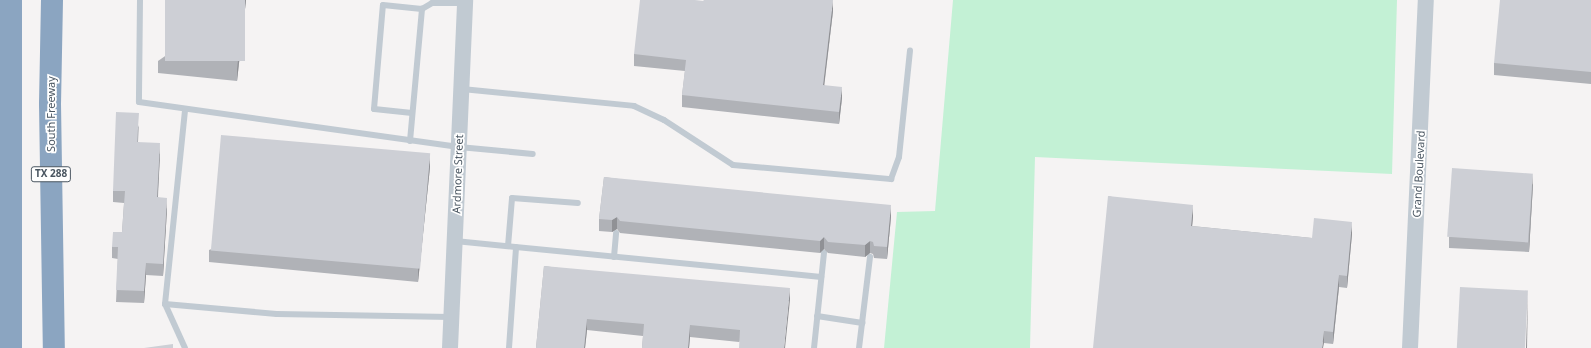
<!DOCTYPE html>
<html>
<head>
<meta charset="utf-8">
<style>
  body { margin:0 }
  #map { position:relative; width:1591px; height:348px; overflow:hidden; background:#f5f3f3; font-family:"Noto Sans",sans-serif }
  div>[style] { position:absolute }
  .green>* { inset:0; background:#c3f1d5 }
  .service>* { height:6px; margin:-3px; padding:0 3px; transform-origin:3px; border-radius:3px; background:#c1cad2 }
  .tertiary>* { height:16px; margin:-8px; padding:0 8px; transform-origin:8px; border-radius:8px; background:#c1cad2 }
  .motorway>* { height:22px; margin:-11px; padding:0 11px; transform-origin:11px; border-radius:11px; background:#8ba5c1 }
  .wall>* { inset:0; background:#b0b2b7 }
  .shaded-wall>* { inset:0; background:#909195 }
  .building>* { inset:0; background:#cdcfd5; transform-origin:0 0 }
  span { translate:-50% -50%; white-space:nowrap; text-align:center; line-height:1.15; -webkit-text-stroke:3.5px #fff; paint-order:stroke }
  .shield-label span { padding:1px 3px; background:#fff; border:1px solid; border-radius:3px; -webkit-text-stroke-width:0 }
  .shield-label { font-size:10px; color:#4a5661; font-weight:700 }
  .street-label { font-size:11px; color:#4a5661 }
</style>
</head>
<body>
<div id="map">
  <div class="green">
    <div style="clip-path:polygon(953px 0,1397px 0,1392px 174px,1035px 157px,1030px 348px,884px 348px,897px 212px,935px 211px)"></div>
  </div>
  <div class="service">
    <div style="left:140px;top:0;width:102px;rotate:90.6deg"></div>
    <div style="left:139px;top:102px;width:323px;rotate:8deg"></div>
    <div style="left:459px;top:147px;width:74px;rotate:5.4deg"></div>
    <div style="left:462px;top:89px;width:173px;rotate:5.6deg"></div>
    <div style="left:634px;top:106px;width:33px;rotate:25deg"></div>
    <div style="left:664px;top:120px;width:82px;rotate:33.1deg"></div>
    <div style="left:733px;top:165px;width:159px;rotate:5.1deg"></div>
    <div style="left:891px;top:179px;width:23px;rotate:-70deg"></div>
    <div style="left:899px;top:157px;width:107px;rotate:-84.1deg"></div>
    <div style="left:412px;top:113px;width:38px;rotate:-174deg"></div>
    <div style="left:374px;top:109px;width:104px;rotate:-85.1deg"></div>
    <div style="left:383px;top:5px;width:39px;rotate:6deg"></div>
    <div style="left:422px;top:9px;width:12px;rotate:-31deg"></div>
    <div style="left:432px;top:3px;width:32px"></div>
    <div style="left:410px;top:141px;width:133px;rotate:-84.8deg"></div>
    <div style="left:455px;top:241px;width:368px;rotate:5.6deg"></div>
    <div style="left:508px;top:246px;width:48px;rotate:-85.2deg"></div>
    <div style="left:512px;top:198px;width:66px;rotate:4.3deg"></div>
    <div style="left:614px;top:257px;width:24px;rotate:-85deg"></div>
    <div style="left:165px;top:304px;width:112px;rotate:5.1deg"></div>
    <div style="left:277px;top:314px;width:174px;rotate:1deg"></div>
    <div style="left:817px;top:316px;width:46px;rotate:8.8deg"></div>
    <div style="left:185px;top:348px;width:48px;rotate:-114.4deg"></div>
    <div style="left:165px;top:304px;width:196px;rotate:-84.1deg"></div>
    <div style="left:509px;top:348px;width:101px;rotate:-86deg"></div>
    <div style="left:814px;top:348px;width:96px;rotate:-84deg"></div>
    <div style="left:859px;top:348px;width:92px;rotate:-83.1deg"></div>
  </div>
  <div class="tertiary">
    <div style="left:450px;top:348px;width:348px;rotate:-87.5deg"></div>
    <div style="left:1410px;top:348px;width:348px;rotate:-87.4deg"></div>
  </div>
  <div class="motorway">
    <div style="left:11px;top:0;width:348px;rotate:90deg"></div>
    <div style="left:52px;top:0;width:104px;rotate:91.1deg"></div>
    <div style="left:50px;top:104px;width:244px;rotate:89.1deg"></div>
  </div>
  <div class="wall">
    <div style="clip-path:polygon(246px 0,237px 81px,158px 73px,158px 61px)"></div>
    <div style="clip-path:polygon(1591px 0,1591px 84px,1494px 75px,1494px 63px)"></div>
    <div style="clip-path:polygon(833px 11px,824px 85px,842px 98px,839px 124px,682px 107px,682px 95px,685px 71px,634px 66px,634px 54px)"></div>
    <div style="clip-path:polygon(139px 125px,138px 142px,160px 154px,158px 197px,167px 209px,163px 276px,146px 275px,144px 303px,116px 302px,118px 259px,112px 258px,112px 247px,122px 232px,124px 203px,113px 202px,113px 191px)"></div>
    <div style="clip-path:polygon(430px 167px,418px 282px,209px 262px,209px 250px)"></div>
    <div style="clip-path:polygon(604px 177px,891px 217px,887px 259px,874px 258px,873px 254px,870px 253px,865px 257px,828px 253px,824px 249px,820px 253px,620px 233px,617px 229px,612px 232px,599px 231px,599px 219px)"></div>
    <div style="clip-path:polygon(1533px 184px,1529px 252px,1449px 248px,1449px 237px)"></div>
    <div style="clip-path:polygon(1108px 196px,1193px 217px,1192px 226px,1312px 238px,1352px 234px,1347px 288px,1339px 287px,1333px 344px,1324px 343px)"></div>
    <div style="clip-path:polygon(544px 266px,790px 300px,739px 342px,690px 337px,689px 348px,642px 348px,643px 336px,587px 330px,585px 348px,536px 348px)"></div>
  </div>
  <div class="shaded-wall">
    <div style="clip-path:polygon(245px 0,246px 0,237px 81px,237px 69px)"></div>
    <div style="clip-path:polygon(833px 0,833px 11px,823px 96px,823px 85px)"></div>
    <div style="clip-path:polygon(842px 87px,842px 98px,839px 124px,839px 112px)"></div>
    <div style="clip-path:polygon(160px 143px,160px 154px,157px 209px,157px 197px)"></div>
    <div style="clip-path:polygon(430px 155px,430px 167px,418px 282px,418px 270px)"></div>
    <div style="clip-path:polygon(1533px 173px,1533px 184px,1529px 252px,1529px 241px)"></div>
    <div style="clip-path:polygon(167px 198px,167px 209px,163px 276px,163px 264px)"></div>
    <div style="clip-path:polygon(891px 205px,891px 217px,887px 259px,887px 247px)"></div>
    <div style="clip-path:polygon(1193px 205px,1193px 217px,1191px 238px,1191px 226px)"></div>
    <div style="clip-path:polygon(617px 217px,617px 229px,612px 232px,612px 220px)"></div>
    <div style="clip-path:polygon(1352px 222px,1352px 234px,1347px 288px,1347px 276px)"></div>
    <div style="clip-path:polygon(824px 237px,824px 249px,820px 253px,820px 241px)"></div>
    <div style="clip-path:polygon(870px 241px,870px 253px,865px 257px,865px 245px)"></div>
    <div style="clip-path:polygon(146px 263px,146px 275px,144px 303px,144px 291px)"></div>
    <div style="clip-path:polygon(1339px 275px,1339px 287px,1333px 344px,1333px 332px)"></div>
    <div style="clip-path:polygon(790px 288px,790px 300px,785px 348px,784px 348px)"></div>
    <div style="clip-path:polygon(1528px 290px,1527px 348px,1526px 348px)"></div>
    <div style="clip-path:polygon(587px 319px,587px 330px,585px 348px,584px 348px)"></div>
    <div style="clip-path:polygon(690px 325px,690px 337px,689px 348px,688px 348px)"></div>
    <div style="clip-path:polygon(1324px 331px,1324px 343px,1323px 348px,1322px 348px)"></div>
  </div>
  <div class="building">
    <div style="left:165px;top:0;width:80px;height:61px"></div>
    <div style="clip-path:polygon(640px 0,695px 0,703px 1px,704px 0,833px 0,823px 85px,842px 87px,839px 112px,682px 95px,686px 60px,634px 54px)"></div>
    <div style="clip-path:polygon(1500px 0,1591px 0,1591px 72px,1494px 63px)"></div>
    <div style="clip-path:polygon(116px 112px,139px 113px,137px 142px,160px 143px,157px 197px,167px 198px,163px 264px,146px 263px,144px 291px,116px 290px,118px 247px,112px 247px,113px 232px,122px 232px,125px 191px,113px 191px)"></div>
    <div style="left:221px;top:135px;width:210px;height:116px;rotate:5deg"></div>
    <div style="left:1452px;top:168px;width:81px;height:69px;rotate:4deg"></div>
    <div style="clip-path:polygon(604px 177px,891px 205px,887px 247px,874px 246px,873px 242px,870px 241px,865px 245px,828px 242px,824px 237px,820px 241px,620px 221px,617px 217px,612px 220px,599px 219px)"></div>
    <div style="clip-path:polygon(1108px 196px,1193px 205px,1191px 226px,1312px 238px,1314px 218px,1352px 222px,1347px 276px,1339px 275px,1333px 332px,1324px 331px,1322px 348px,1093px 348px)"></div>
    <div style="clip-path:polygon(544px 266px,790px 288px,784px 348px,739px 348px,740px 330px,690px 325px,688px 348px,642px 348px,644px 324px,587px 319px,584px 348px,536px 348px)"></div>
    <div style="left:1460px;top:287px;width:68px;height:61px;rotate:3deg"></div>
    <div style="clip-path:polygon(173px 344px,173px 348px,144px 348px)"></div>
  </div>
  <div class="shield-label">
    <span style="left:51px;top:174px">TX 288</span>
  </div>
  <div class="street-label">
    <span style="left:51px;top:114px;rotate:-90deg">South Freeway</span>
    <span style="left:458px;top:174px;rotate:-88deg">Ardmore Street</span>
    <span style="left:1419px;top:174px;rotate:-87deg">Grand Boulevard</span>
  </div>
</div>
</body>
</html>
